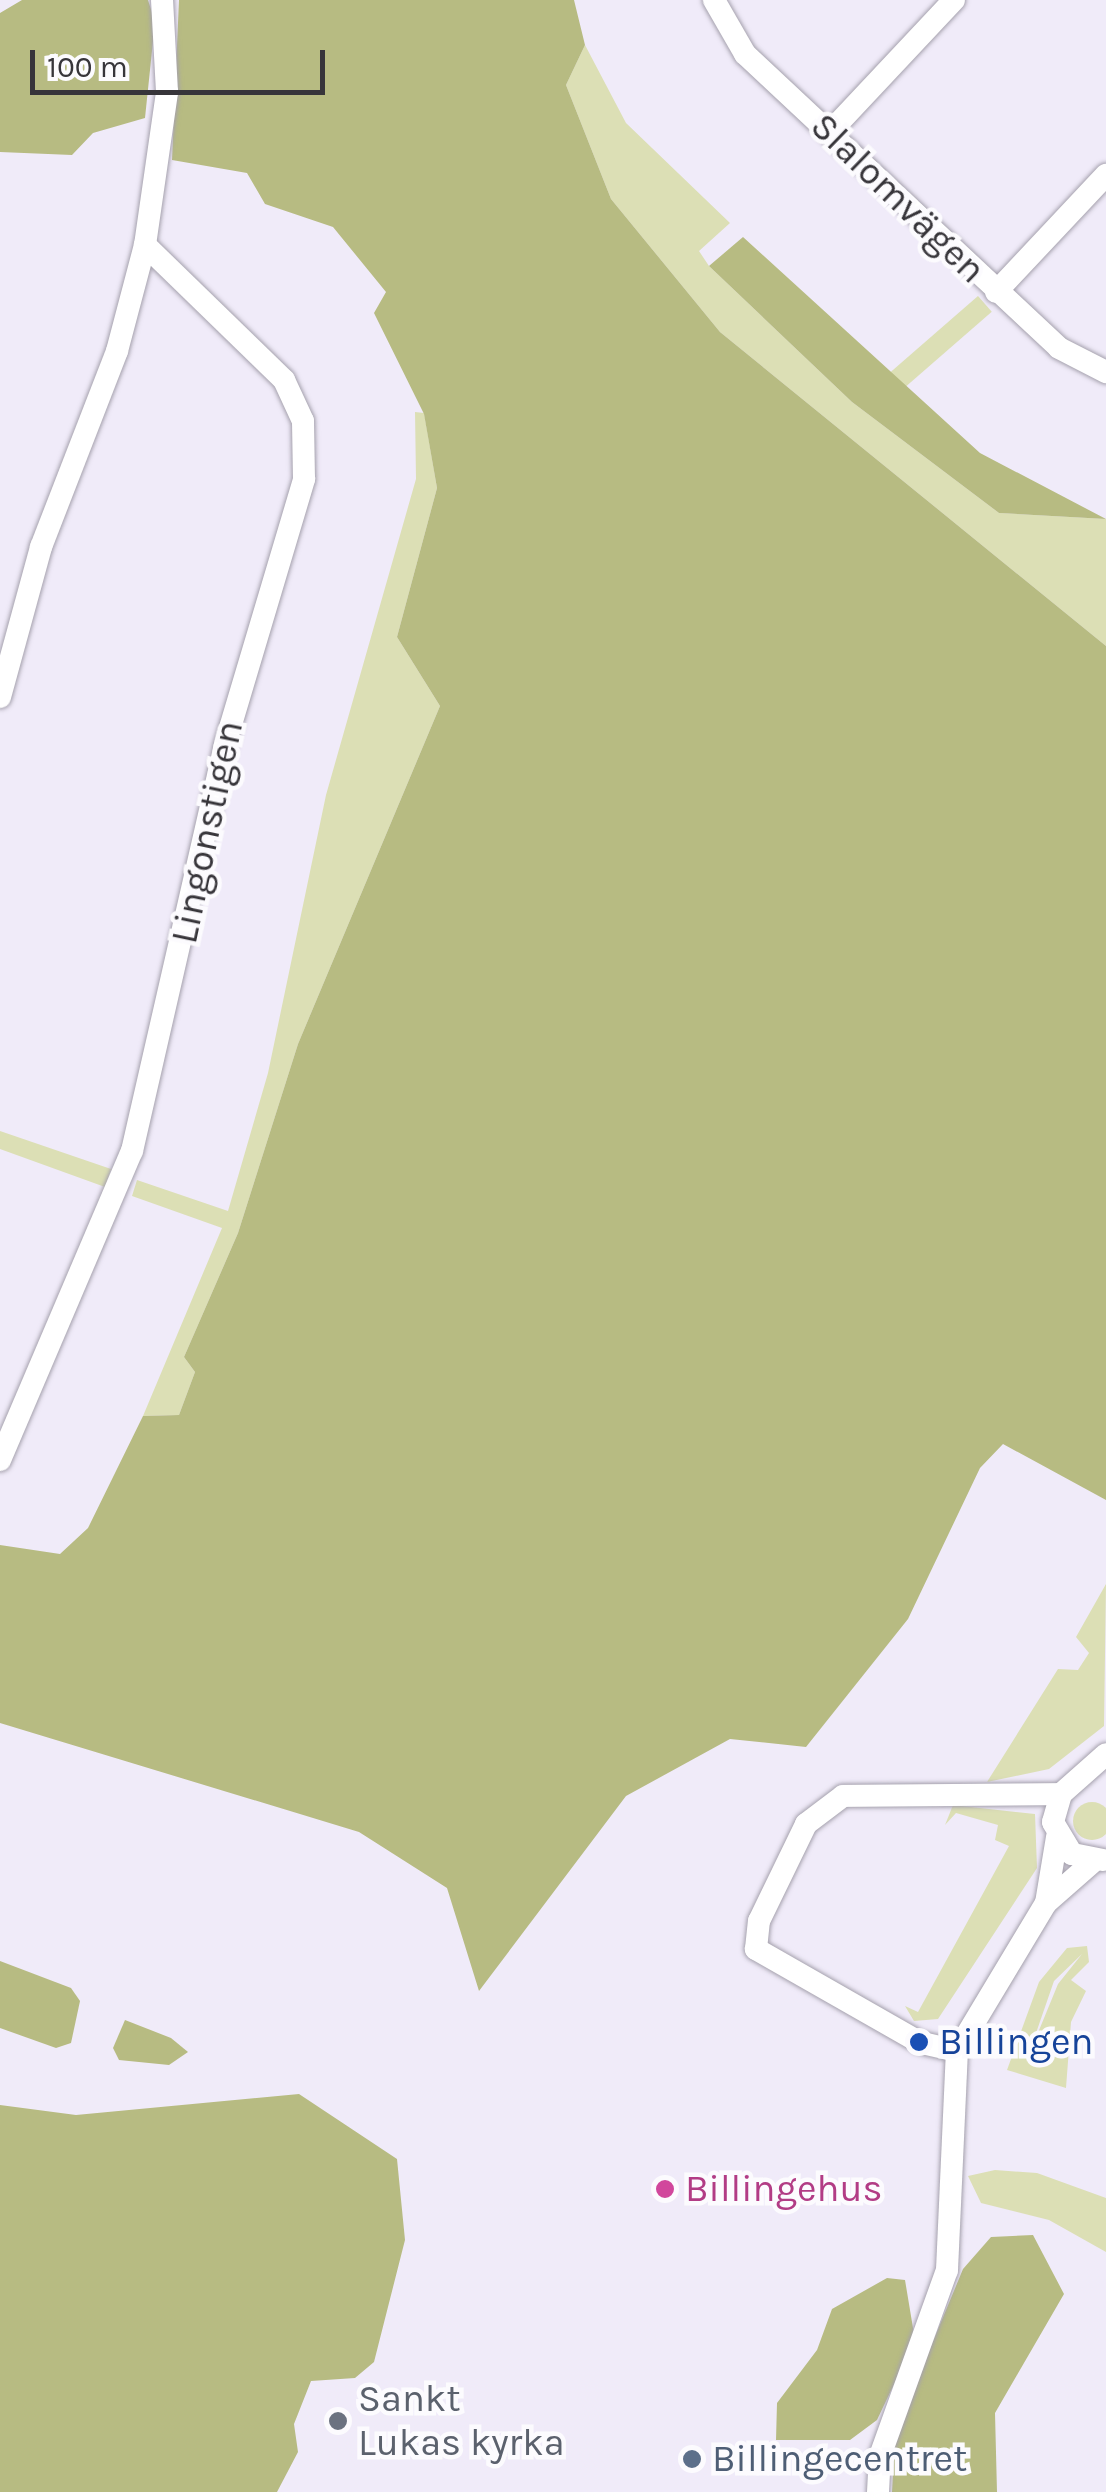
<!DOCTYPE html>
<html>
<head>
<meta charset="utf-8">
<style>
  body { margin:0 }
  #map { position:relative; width:1106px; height:2492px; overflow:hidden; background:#f0ebf9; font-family:Karla,sans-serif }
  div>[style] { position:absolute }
  .green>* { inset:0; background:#dcdfb5; transform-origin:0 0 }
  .round { border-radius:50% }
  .forest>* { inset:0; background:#b7bb82 }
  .roads { filter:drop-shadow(0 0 2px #a5a1ad) drop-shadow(0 0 2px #a5a1ad) }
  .minor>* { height:22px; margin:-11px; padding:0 11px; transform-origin:11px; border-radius:11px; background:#fff }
  .dots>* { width:28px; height:28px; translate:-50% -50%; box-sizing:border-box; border:5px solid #fcfbfe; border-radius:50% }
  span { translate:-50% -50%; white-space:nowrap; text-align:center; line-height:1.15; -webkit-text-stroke:9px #fcfbfe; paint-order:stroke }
  .street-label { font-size:38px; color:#37353a }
  .transit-label { font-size:38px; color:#164399 }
  .left { translate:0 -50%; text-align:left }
  .hotel-label { font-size:38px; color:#b23c85 }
  .worship-label { font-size:38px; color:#5b616d }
  .service-label { font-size:38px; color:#4e5e75 }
  .scale { position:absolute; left:30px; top:50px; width:295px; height:45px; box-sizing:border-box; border:5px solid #37353a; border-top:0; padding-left:12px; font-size:30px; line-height:35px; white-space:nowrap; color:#37353a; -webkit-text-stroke:8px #fcfbfe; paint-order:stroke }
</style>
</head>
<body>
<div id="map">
  <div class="green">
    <div style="clip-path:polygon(585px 45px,626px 123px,730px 223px,699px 251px,709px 266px,852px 402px,999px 513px,1106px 519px,1106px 646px,720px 332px,611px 199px,566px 85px)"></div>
    <div style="left:978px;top:296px;width:21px;height:118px;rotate:49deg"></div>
    <div style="clip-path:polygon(415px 412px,424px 413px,437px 488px,397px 637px,440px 706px,298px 1044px,238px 1233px,184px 1357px,195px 1372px,179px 1415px,143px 1416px,222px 1228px,132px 1196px,137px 1180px,228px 1211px,268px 1073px,326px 795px,416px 479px)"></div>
    <div style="clip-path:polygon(0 1131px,111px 1169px,105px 1187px,0 1149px)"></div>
    <div style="clip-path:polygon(1106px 1584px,1104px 1726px,1049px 1769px,987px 1782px,1058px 1669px,1078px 1670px,1089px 1653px,1076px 1637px)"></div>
    <div class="round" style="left:1073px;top:1802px;width:38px;height:38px"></div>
    <div style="clip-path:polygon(953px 1805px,1035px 1814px,1037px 1868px,938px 2019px,914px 2021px,905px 2006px,918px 2012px,1009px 1846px,995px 1840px,998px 1825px,956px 1813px,945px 1825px)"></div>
    <div style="clip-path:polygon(evenodd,1087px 1946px,1089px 1962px,1071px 1980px,1086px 1991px,1071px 2022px,1066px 2088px,1007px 2070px,1039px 1982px,1067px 1948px,1087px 1946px,1082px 1954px,1058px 1984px,1026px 2062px,1054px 1981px,1082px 1954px)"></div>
    <div style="clip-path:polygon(995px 2170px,1037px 2173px,1106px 2198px,1106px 2252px,1049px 2220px,981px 2203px,968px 2176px)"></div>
  </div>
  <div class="forest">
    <div style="clip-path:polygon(22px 0,148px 0,155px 22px,145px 118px,93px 133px,72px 155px,0 152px,0 13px)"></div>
    <div style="clip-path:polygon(179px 0,574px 0,585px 45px,566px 85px,611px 199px,720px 332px,1106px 646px,1106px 1500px,1003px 1444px,980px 1468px,908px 1619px,806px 1747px,730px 1739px,626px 1796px,479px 1991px,447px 1888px,359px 1832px,0 1723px,0 1545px,60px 1554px,88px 1528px,143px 1416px,179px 1415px,195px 1372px,184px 1357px,238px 1233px,298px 1044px,440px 706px,397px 637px,437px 488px,424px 414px,374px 313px,386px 292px,333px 227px,265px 204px,247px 173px,172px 160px)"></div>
    <div style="clip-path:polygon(743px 237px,980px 453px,1106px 519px,999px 513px,852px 402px,709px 266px)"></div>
    <div style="clip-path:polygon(0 1961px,71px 1988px,80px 2001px,71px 2043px,56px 2048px,0 2028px)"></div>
    <div style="clip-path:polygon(125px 2020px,171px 2038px,188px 2052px,169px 2065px,119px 2060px,113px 2048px)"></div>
    <div style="clip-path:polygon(299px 2094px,397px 2159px,405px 2240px,374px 2362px,355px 2378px,311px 2381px,294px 2424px,298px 2452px,277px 2492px,0 2492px,0 2105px,76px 2115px)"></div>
    <div style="clip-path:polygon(1033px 2235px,1064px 2294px,995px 2413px,997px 2492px,892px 2492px,895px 2433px,963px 2269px,991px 2237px)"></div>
    <div style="clip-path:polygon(887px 2278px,905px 2280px,915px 2340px,877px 2420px,850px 2440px,776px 2440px,777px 2403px,817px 2350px,832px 2309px)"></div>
  </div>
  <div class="roads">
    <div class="minor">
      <div style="left:714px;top:0;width:62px;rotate:60.1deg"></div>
      <div style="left:745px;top:54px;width:430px;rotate:43.1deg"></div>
      <div style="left:1059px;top:348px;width:53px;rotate:27.1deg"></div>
      <div style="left:830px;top:132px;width:181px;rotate:-46.8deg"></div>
      <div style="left:996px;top:292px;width:161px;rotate:-46.8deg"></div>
      <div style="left:0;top:697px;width:156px;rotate:-74.7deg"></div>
      <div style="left:41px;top:547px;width:210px;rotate:-68.8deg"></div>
      <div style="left:117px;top:351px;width:110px;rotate:-75.2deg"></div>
      <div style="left:145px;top:245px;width:155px;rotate:-81.8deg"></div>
      <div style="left:167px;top:92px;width:92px;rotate:-93.1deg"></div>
      <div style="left:0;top:1460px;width:336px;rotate:-66.9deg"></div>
      <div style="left:132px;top:1151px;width:413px;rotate:-77.1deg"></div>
      <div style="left:224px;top:748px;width:281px;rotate:-73.4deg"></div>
      <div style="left:304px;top:479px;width:58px;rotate:-91deg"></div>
      <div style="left:303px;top:421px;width:45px;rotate:-114.9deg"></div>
      <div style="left:284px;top:380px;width:194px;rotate:-135.8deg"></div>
      <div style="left:1103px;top:1860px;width:32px;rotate:-169deg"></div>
      <div style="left:1072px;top:1854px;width:37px;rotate:-121deg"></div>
      <div style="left:1053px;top:1822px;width:29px;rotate:-74deg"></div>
      <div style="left:1061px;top:1794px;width:60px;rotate:-41.6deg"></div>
      <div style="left:1046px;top:1903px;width:67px;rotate:-80.5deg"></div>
      <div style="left:957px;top:2051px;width:39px;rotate:-167deg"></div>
      <div style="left:919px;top:2042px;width:188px;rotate:-150.3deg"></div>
      <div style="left:756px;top:1949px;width:28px;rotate:-84deg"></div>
      <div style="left:759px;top:1921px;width:108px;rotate:-64.1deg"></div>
      <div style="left:806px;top:1824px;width:46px;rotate:-37.1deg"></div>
      <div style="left:843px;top:1796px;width:218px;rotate:-0.5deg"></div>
      <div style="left:878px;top:2492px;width:36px;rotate:-87deg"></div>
      <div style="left:880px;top:2456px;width:198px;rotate:-70.2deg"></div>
      <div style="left:947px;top:2270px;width:219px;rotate:-87.4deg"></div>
      <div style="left:957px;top:2051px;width:173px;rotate:-59deg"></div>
      <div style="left:1046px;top:1903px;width:64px;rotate:-41.2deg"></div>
    </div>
  </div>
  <div class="dots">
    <div style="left:919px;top:2042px;background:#1a4fb4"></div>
    <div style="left:665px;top:2189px;background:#d1479c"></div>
    <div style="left:338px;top:2421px;background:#6b7280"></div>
    <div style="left:692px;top:2459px;background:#5c6f8a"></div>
  </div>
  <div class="street-label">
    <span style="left:898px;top:198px;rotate:44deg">Slalomvägen</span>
    <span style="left:207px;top:832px;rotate:-78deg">Lingonstigen</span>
  </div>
  <div class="transit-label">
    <span class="left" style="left:939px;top:2042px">Billingen</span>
  </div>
  <div class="hotel-label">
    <span class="left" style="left:685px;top:2189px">Billingehus</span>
  </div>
  <div class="worship-label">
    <span class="left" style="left:358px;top:2421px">Sankt<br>Lukas kyrka</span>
  </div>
  <div class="service-label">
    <span class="left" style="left:712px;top:2459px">Billingecentret</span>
  </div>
  <div class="scale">100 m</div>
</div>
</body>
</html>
